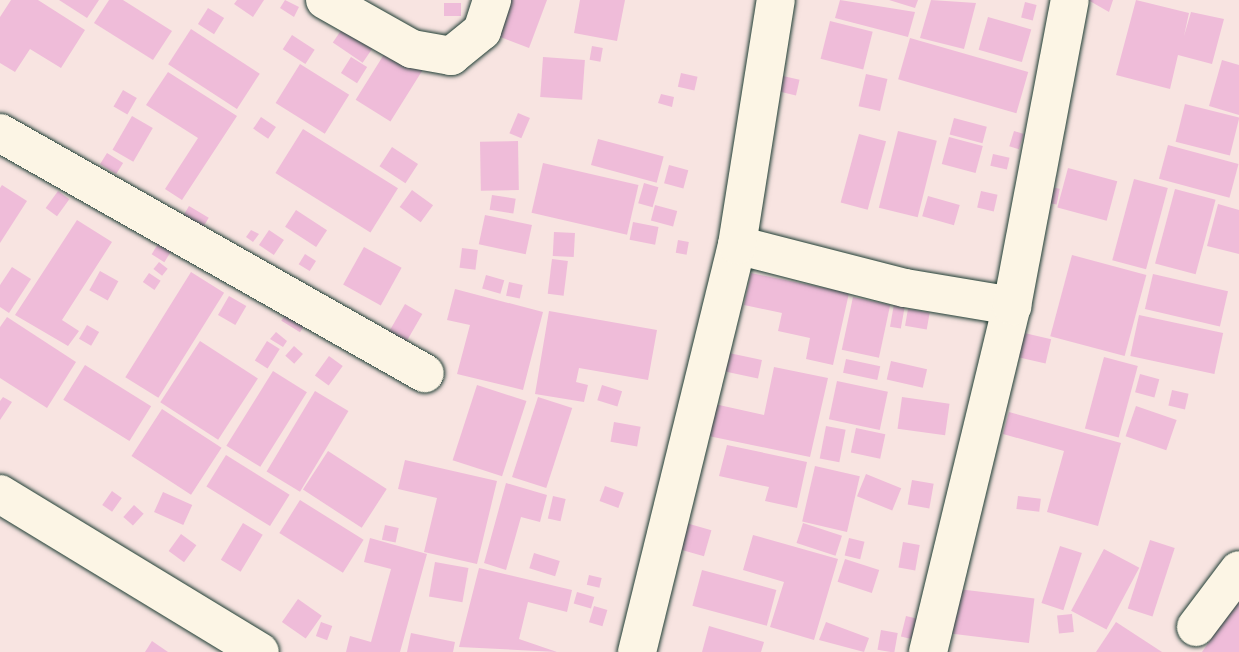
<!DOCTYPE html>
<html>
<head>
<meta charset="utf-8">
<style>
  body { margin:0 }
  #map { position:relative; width:1239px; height:652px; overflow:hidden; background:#f8e4e1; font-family:"Shantell Sans",sans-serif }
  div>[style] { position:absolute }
  .building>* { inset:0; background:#efbcd9; transform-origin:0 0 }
  .roads { filter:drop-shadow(0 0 2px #1f3d34) drop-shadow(0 0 2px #1f3d34) }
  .minor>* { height:38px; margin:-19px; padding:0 19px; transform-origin:19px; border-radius:19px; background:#fcf5e5 }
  span { translate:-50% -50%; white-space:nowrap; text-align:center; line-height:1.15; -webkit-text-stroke:7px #fcf5e5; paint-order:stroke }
</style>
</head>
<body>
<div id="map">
  <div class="building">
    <div style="clip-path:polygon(11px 0,38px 0,85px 30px,61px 68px,30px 49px,15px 72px,0 63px,0 17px)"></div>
    <div style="clip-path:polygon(59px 0,99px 0,87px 18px)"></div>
    <div style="clip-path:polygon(109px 0,123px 0,172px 31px,153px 60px,94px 23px)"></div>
    <div style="clip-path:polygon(237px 0,264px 0,253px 17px,234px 4px)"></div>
    <div style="clip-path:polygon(285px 0,299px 7px,294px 17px,280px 8px)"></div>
    <div style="clip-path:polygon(497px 0,547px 0,529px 48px,485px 31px)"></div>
    <div style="clip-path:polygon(580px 0,625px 0,617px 41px,574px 33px)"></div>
    <div style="clip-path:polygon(840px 0,915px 12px,908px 37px,835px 18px)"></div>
    <div style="clip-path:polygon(889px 0,918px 0,915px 8px)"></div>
    <div style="clip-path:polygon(931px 0,976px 3px,964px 49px,920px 38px)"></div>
    <div style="clip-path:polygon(1088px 0,1113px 0,1109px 12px)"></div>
    <div style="clip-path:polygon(1136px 0,1189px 13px,1184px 36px,1191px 12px,1224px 19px,1212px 64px,1178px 55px,1170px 89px,1116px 75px)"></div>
    <div style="left:1025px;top:2px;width:12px;height:16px;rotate:14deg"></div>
    <div style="left:444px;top:3px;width:17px;height:13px"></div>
    <div style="left:208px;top:8px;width:19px;height:19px;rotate:32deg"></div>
    <div style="left:988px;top:17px;width:45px;height:34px;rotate:16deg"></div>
    <div style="left:830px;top:21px;width:44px;height:39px;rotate:14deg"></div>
    <div style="left:344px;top:26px;width:36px;height:20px;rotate:34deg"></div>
    <div style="left:191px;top:29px;width:82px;height:42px;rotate:33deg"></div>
    <div style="left:292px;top:35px;width:27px;height:17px;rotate:33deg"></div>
    <div style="left:910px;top:38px;width:123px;height:43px;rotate:16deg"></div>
    <div style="left:592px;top:46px;width:11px;height:14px;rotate:10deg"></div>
    <div style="left:388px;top:48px;width:41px;height:61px;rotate:32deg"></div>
    <div style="left:351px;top:57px;width:19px;height:19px;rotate:32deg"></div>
    <div style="left:543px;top:57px;width:42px;height:40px;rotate:4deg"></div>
    <div style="clip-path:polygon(1222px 60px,1239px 65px,1239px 115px,1209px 106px)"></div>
    <div style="left:300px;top:64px;width:58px;height:46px;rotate:32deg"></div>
    <div style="clip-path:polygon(168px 72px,237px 116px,182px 200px,165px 189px,198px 138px,146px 105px)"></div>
    <div style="left:681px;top:73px;width:17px;height:14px;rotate:13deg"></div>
    <div style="left:866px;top:74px;width:22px;height:33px;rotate:13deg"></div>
    <div style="left:783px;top:76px;width:17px;height:16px;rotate:13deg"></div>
    <div style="left:123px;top:90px;width:16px;height:19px;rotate:30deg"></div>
    <div style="clip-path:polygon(661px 94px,674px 97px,672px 107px,658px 103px)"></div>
    <div style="left:1185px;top:104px;width:56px;height:39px;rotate:14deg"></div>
    <div style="left:518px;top:113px;width:13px;height:22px;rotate:23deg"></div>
    <div style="left:132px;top:116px;width:24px;height:39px;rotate:30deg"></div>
    <div style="left:261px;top:117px;width:18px;height:14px;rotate:34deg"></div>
    <div style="left:954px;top:118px;width:34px;height:17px;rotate:15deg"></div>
    <div style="left:303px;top:129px;width:112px;height:52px;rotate:32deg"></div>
    <div style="left:898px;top:131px;width:40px;height:79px;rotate:14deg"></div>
    <div style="left:1014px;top:131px;width:10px;height:16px;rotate:17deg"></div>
    <div style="left:859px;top:134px;width:28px;height:71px;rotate:15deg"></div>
    <div style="left:949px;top:137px;width:35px;height:28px;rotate:15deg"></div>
    <div style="left:598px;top:139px;width:68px;height:27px;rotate:15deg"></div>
    <div style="left:518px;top:141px;width:49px;height:38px;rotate:89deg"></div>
    <div style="left:1168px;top:145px;width:73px;height:35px;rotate:15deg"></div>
    <div style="left:392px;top:147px;width:31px;height:23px;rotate:33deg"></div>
    <div style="left:107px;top:153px;width:19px;height:13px;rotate:32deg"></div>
    <div style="left:993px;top:154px;width:17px;height:12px;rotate:13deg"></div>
    <div style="left:543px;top:163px;width:98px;height:51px;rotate:13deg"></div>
    <div style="left:669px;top:165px;width:20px;height:19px;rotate:15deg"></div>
    <div style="left:1068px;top:168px;width:51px;height:41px;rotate:15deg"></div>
    <div style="left:1134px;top:179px;width:35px;height:84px;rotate:15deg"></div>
    <div style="left:644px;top:183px;width:15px;height:21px;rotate:16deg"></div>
    <div style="clip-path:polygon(2px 185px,27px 201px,0 243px,0 188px)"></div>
    <div style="left:1045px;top:186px;width:15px;height:16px;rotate:11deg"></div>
    <div style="left:1175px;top:189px;width:42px;height:77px;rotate:15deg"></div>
    <div style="left:412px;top:190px;width:26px;height:21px;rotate:36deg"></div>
    <div style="left:58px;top:191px;width:14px;height:21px;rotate:36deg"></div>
    <div style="left:981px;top:191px;width:17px;height:17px;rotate:13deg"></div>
    <div style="left:492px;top:195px;width:24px;height:15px;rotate:9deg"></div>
    <div style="left:928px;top:196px;width:33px;height:21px;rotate:16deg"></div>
    <div style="clip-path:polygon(1218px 204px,1239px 210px,1239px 254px,1207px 246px)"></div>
    <div style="left:655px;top:205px;width:23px;height:16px;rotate:15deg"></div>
    <div style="left:189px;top:206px;width:23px;height:14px;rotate:31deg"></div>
    <div style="left:296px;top:210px;width:37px;height:20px;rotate:33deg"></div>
    <div style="left:485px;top:215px;width:48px;height:30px;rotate:12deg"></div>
    <div style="clip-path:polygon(77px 220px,112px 242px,62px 320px,79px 331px,68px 346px,15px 315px)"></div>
    <div style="left:633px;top:222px;width:26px;height:18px;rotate:11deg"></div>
    <div style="clip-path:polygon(251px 230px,259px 234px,253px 242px,246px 237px)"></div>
    <div style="left:269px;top:230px;width:18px;height:18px;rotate:34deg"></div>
    <div style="left:554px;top:232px;width:21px;height:24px;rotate:3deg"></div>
    <div style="left:678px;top:240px;width:11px;height:13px;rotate:10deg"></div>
    <div style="left:158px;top:244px;width:15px;height:12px;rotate:32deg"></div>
    <div style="left:364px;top:247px;width:43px;height:43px;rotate:29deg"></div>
    <div style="left:462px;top:248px;width:16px;height:20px;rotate:7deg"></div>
    <div style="left:305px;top:254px;width:13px;height:12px;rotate:32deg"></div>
    <div style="left:1072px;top:255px;width:77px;height:84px;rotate:15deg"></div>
    <div style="left:552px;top:259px;width:16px;height:35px;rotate:7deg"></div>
    <div style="left:159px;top:262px;width:11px;height:9px;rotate:38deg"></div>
    <div style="clip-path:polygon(12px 267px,31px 279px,9px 313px,0 307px,0 285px)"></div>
    <div style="left:100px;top:271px;width:21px;height:22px;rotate:29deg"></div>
    <div style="left:191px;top:272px;width:39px;height:124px;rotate:32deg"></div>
    <div style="left:149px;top:273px;width:14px;height:11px;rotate:34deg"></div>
    <div style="clip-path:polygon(751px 273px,849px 293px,833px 365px,806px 359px,810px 338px,778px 331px,782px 313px,744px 305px)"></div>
    <div style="left:1153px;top:274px;width:77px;height:36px;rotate:13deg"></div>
    <div style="left:486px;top:275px;width:19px;height:14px;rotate:16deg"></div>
    <div style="left:509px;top:282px;width:14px;height:14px;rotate:12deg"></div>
    <div style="clip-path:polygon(455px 289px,543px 312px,523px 390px,457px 374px,470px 325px,447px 320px)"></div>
    <div style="left:229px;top:296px;width:20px;height:22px;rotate:30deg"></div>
    <div style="left:853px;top:297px;width:38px;height:54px;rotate:12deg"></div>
    <div style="left:293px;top:302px;width:22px;height:22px;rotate:32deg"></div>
    <div style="left:405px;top:304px;width:20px;height:34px;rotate:30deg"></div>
    <div style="left:894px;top:304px;width:11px;height:23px;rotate:10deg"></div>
    <div style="left:908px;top:309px;width:22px;height:17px;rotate:10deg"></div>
    <div style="clip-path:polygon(549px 311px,657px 330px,648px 380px,579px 368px,576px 382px,588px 385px,584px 402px,535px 394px)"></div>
    <div style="left:1139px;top:315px;width:86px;height:42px;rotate:12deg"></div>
    <div style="clip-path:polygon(7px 317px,76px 362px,47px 408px,0 378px,0 327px)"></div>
    <div style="left:87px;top:325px;width:14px;height:16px;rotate:30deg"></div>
    <div style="clip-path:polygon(276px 332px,287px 341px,283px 347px,270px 339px)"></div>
    <div style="left:1020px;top:332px;width:32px;height:25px;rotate:13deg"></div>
    <div style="left:200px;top:341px;width:69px;height:73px;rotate:33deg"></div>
    <div style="left:267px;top:341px;width:15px;height:23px;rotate:32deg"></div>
    <div style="left:294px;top:346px;width:12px;height:13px;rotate:42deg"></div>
    <div style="left:715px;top:350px;width:48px;height:19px;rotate:12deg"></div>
    <div style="left:329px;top:356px;width:17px;height:24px;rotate:36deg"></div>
    <div style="left:1104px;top:357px;width:35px;height:74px;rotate:15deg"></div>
    <div style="left:846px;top:359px;width:35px;height:14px;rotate:12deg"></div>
    <div style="left:891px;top:361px;width:37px;height:19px;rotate:13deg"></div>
    <div style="left:85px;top:365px;width:78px;height:41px;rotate:32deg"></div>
    <div style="clip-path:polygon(774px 367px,828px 378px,810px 457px,694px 433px,701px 401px,764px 415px)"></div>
    <div style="left:273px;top:371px;width:40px;height:88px;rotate:32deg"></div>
    <div style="left:1140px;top:374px;width:20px;height:19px;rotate:15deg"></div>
    <div style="left:837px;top:381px;width:52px;height:39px;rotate:12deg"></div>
    <div style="left:477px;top:385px;width:52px;height:79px;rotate:18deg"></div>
    <div style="left:602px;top:385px;width:21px;height:16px;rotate:17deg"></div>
    <div style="left:1172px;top:390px;width:17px;height:16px;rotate:13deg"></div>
    <div style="left:315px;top:391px;width:39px;height:94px;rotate:31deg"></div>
    <div style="clip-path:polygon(3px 397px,12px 402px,0 420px,0 401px)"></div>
    <div style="left:538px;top:397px;width:36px;height:84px;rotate:18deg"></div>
    <div style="left:902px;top:397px;width:48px;height:32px;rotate:8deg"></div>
    <div style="left:1136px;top:406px;width:43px;height:32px;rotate:19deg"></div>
    <div style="left:162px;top:409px;width:71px;height:56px;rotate:33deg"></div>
    <div style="clip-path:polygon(1009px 412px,1121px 443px,1098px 526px,1047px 512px,1064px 451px,1003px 434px)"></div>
    <div style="left:614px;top:422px;width:27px;height:20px;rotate:10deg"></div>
    <div style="left:826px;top:426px;width:20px;height:33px;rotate:11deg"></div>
    <div style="left:856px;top:428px;width:30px;height:25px;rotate:12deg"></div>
    <div style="clip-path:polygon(727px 445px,807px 462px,797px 508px,765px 501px,769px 487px,719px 476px)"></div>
    <div style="left:328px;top:451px;width:70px;height:46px;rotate:33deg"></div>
    <div style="left:226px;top:455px;width:75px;height:37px;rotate:32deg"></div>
    <div style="clip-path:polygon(405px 460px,497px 481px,477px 564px,424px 552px,437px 498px,398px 489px)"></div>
    <div style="left:815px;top:466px;width:46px;height:57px;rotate:13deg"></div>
    <div style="left:866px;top:474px;width:38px;height:24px;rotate:22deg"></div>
    <div style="left:912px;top:480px;width:22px;height:25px;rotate:10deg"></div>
    <div style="clip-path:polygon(506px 483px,547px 495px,540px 522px,521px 517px,506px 570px,484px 563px)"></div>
    <div style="left:605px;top:486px;width:20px;height:16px;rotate:20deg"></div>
    <div style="left:112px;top:491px;width:12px;height:17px;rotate:35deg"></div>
    <div style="left:163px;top:492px;width:32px;height:22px;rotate:24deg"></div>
    <div style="left:553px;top:496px;width:13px;height:23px;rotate:13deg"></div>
    <div style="left:1018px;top:496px;width:23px;height:13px;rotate:7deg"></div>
    <div style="left:300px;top:500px;width:75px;height:39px;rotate:32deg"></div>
    <div style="left:134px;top:505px;width:13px;height:16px;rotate:42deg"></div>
    <div style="left:672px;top:519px;width:41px;height:27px;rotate:16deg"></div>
    <div style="left:243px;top:523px;width:23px;height:43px;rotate:31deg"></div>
    <div style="left:803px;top:523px;width:41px;height:21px;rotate:18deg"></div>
    <div style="left:385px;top:525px;width:14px;height:15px;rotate:12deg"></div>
    <div style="left:181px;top:534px;width:19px;height:21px;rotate:36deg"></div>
    <div style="clip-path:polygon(753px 535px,838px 559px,814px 640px,770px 627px,784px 582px,743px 570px)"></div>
    <div style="clip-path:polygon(370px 538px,427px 554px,400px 652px,346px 652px,350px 636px,371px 642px,391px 569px,364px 562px)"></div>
    <div style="left:849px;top:538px;width:16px;height:18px;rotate:14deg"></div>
    <div style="left:1150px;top:540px;width:26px;height:72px;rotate:18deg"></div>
    <div style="left:903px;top:542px;width:17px;height:26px;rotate:10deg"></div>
    <div style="left:1060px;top:546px;width:23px;height:60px;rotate:18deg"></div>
    <div style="left:1104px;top:549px;width:40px;height:70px;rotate:28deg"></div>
    <div style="left:534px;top:553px;width:27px;height:16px;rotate:17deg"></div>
    <div style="left:845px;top:559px;width:36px;height:24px;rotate:18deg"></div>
    <div style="left:435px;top:562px;width:34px;height:35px;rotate:10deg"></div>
    <div style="clip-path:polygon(479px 568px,572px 590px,567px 612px,528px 602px,519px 639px,557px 652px,459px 647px)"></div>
    <div style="left:702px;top:570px;width:77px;height:37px;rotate:15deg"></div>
    <div style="left:589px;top:575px;width:13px;height:10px;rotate:13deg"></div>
    <div style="left:958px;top:589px;width:77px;height:45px;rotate:7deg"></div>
    <div style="left:577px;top:592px;width:18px;height:12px;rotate:16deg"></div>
    <div style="clip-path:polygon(1239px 598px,1239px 652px,1202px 652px)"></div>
    <div style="left:298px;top:599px;width:29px;height:28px;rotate:35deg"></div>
    <div style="left:594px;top:606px;width:14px;height:17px;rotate:17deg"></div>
    <div style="left:1072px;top:614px;width:18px;height:15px;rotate:84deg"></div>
    <div style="left:906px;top:616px;width:16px;height:21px;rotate:14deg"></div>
    <div style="left:321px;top:622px;width:12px;height:15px;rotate:20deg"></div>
    <div style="clip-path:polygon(826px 622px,869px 638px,864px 652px,819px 640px)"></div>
    <div style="clip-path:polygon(1116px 622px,1162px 652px,1096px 652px)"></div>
    <div style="clip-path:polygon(709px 626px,764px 642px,761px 652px,702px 652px)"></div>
    <div style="left:881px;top:630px;width:17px;height:20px;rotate:10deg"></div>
    <div style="clip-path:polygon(411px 633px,455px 642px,453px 652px,407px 652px)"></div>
    <div style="clip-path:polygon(152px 641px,168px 652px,145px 652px)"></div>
  </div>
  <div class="roads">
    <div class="minor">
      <div style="left:325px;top:0;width:100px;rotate:29.4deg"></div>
      <div style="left:412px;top:49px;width:40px;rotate:10deg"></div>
      <div style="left:451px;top:56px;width:40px;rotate:-39deg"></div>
      <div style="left:482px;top:31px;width:33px;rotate:-72deg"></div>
      <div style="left:0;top:133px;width:488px;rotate:29.5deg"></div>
      <div style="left:737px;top:245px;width:173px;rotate:14.4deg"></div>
      <div style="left:905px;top:288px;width:109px;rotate:9.5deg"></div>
      <div style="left:0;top:494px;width:304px;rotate:31.3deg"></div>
      <div style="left:1196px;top:627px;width:71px;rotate:-53deg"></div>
      <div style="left:637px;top:652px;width:419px;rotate:-76.2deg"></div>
      <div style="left:737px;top:245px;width:248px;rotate:-81deg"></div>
      <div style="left:928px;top:652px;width:356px;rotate:-76.4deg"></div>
      <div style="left:1012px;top:306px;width:311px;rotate:-79.3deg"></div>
    </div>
  </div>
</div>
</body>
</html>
